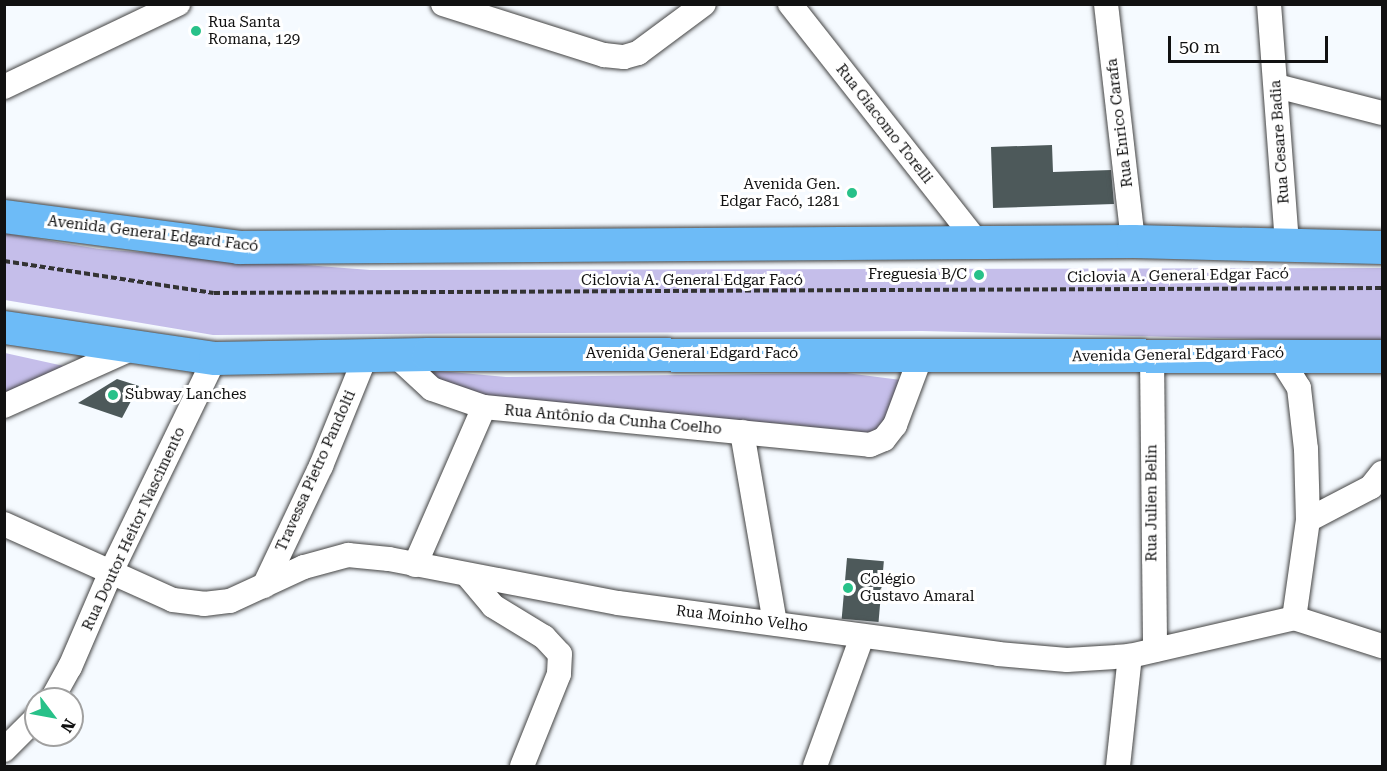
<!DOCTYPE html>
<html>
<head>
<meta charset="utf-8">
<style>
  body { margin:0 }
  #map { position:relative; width:1387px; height:771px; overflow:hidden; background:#f5faff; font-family:"Roboto Serif",serif }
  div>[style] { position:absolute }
  .green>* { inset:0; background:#c5beea }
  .building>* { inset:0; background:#4d595a; transform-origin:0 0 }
  .path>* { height:4px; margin-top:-2px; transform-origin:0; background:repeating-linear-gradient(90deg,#333 0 6px,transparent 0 9px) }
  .roads { filter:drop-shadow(0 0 2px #444) drop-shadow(0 0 2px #444) }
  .street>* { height:24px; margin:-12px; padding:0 12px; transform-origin:12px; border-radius:12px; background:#fff }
  .primary>* { height:33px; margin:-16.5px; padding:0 16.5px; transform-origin:16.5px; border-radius:16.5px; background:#6dbbf7 }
  .dots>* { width:16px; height:16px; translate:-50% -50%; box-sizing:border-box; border:3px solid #fff; border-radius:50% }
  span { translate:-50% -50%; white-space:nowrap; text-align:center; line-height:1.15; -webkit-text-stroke:6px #fff; paint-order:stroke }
  .poi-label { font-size:15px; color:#111 }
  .left { translate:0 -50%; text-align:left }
  .right { translate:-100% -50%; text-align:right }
  .street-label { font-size:15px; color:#111 }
  .frame { position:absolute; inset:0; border:6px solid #111; pointer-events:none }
  .north { position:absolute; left:24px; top:687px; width:60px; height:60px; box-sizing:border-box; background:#fff; border:2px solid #a0a0a0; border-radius:50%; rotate:122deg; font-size:16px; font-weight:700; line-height:24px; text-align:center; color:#111 }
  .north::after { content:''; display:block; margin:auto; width:21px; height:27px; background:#28c189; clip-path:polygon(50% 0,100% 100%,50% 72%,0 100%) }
  .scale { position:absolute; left:1168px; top:36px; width:160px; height:27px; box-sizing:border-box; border:3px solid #111; border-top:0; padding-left:8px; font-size:18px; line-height:21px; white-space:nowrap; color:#111; -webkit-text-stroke:4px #fff; paint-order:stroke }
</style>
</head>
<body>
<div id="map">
  <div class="green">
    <div style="clip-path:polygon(4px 233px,99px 249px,370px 270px,1382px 268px,1382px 342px,922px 331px,213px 335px,5px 300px)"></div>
    <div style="clip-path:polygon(5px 353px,73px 368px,5px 399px)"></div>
    <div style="clip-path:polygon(440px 371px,506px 377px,846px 373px,901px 380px,882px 436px,848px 435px,798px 425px,490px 402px,420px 373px)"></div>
  </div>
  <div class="building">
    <div style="clip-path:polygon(1052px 145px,1053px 172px,1111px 170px,1114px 204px,993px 208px,991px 147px)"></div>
    <div style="clip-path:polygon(117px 379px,139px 386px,122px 418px,78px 403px)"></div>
    <div style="left:847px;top:558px;width:37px;height:61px;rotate:5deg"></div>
  </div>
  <div class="path">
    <div style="left:4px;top:261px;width:212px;rotate:8.7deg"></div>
    <div style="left:214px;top:293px;width:1168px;rotate:-0.25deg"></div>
  </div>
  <div class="roads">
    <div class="street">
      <div style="left:443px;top:4px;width:169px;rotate:17.6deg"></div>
      <div style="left:604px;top:55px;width:20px;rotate:6deg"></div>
      <div style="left:624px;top:57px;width:15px;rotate:-16deg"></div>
      <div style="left:638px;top:53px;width:82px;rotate:-36.6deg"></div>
      <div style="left:790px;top:4px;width:304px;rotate:51.8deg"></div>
      <div style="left:1106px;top:4px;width:239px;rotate:83.5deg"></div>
      <div style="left:1269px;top:4px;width:241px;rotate:85.7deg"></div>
      <div style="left:1277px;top:86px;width:108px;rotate:14.4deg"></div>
      <div style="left:4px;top:87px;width:193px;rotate:-25.5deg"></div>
      <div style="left:1277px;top:353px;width:41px;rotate:57.8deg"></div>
      <div style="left:1299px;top:388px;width:61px;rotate:83.5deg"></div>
      <div style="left:1306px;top:449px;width:71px;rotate:88.4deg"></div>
      <div style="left:1308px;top:520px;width:99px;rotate:98.1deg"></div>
      <div style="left:395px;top:355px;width:50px;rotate:42.6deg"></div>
      <div style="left:432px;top:389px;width:55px;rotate:19.1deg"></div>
      <div style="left:1152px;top:356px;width:294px;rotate:89.4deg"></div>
      <div style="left:4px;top:406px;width:144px;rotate:-24.2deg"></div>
      <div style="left:742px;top:432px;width:194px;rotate:80.2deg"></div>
      <div style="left:1308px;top:520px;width:71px;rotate:-27.6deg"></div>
      <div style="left:1371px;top:487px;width:18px;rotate:-52deg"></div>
      <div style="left:4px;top:524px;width:185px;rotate:24.2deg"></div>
      <div style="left:173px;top:600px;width:31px;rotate:7deg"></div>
      <div style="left:204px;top:604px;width:26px;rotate:-7deg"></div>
      <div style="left:230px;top:601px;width:81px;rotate:-24.7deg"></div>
      <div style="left:304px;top:567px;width:46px;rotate:-15.3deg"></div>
      <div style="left:348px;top:555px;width:41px;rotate:5.6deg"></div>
      <div style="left:389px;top:559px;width:233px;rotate:10.9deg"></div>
      <div style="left:618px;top:603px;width:383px;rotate:7.6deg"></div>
      <div style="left:998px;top:654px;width:69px;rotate:5deg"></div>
      <div style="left:1067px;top:660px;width:63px;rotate:-3.6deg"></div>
      <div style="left:1130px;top:656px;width:168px;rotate:-13deg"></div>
      <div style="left:1294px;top:618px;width:92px;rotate:17.7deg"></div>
      <div style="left:415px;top:565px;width:172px;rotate:-66.4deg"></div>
      <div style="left:484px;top:407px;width:388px;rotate:5.6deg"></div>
      <div style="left:870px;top:445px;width:15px;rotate:-23deg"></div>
      <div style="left:884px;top:439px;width:18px;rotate:-52deg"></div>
      <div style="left:895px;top:425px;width:74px;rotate:-69.4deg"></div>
      <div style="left:468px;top:576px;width:39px;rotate:50deg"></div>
      <div style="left:493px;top:606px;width:60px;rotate:31.3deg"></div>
      <div style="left:544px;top:637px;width:23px;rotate:47deg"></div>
      <div style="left:560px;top:654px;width:20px;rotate:93deg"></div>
      <div style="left:559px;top:674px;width:99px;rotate:111.9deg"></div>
      <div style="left:264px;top:586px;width:133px;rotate:-64.6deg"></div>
      <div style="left:321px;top:466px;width:120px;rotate:-67.9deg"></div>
      <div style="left:52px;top:699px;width:37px;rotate:-61deg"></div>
      <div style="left:70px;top:667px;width:101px;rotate:-66.7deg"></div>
      <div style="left:110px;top:574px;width:240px;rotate:-64.1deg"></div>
      <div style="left:4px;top:750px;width:45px;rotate:-45deg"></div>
      <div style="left:815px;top:766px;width:137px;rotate:-70deg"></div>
      <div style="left:1118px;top:766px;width:111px;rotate:-83.8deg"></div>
    </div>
    <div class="primary">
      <div style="left:4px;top:216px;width:236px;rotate:7.5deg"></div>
      <div style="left:238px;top:247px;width:895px;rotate:-0.38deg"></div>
      <div style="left:1133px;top:241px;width:249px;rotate:1.4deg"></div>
      <div style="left:4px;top:327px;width:213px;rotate:8.4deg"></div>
      <div style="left:215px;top:358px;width:213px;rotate:-1.1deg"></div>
      <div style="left:428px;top:354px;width:954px;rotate:0.12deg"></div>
    </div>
  </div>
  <div class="dots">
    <div style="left:196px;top:31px;background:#28c189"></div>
    <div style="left:852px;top:193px;background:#28c189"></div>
    <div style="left:979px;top:275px;background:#28c189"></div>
    <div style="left:113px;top:395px;background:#28c189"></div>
    <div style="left:848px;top:588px;background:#28c189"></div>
  </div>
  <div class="poi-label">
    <span class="left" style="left:208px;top:31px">Rua Santa<br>Romana, 129</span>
    <span class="right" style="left:840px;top:193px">Avenida Gen.<br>Edgar Facó, 1281</span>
    <span class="right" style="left:967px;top:275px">Freguesia B/C</span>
    <span class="left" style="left:125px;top:395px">Subway Lanches</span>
    <span class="left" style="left:860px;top:588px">Colégio<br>Gustavo Amaral</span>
  </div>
  <div class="street-label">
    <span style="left:1120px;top:123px;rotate:-97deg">Rua Enrico Carafa</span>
    <span style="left:884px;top:124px;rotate:52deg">Rua Giacomo Torelli</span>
    <span style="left:1280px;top:142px;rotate:-94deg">Rua Cesare Badia</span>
    <span style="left:153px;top:234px;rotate:7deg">Avenida General Edgard Facó</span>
    <span style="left:1178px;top:276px;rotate:-1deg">Ciclovia A. General Edgar Facó</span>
    <span style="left:692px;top:281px">Ciclovia A. General Edgar Facó</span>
    <span style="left:692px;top:354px">Avenida General Edgard Facó</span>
    <span style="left:1178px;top:355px;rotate:-1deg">Avenida General Edgard Facó</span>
    <span style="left:613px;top:420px;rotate:5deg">Rua Antônio da Cunha Coelho</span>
    <span style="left:316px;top:471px;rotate:-66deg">Travessa Pietro Pandolti</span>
    <span style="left:1152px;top:503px;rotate:-90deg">Rua Julien Belin</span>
    <span style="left:134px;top:529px;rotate:-65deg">Rua Doutor Heitor Nascimento</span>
    <span style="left:742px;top:619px;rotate:7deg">Rua Moinho Velho</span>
  </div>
  <div class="frame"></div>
  <div class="north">N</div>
  <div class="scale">50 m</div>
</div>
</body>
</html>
